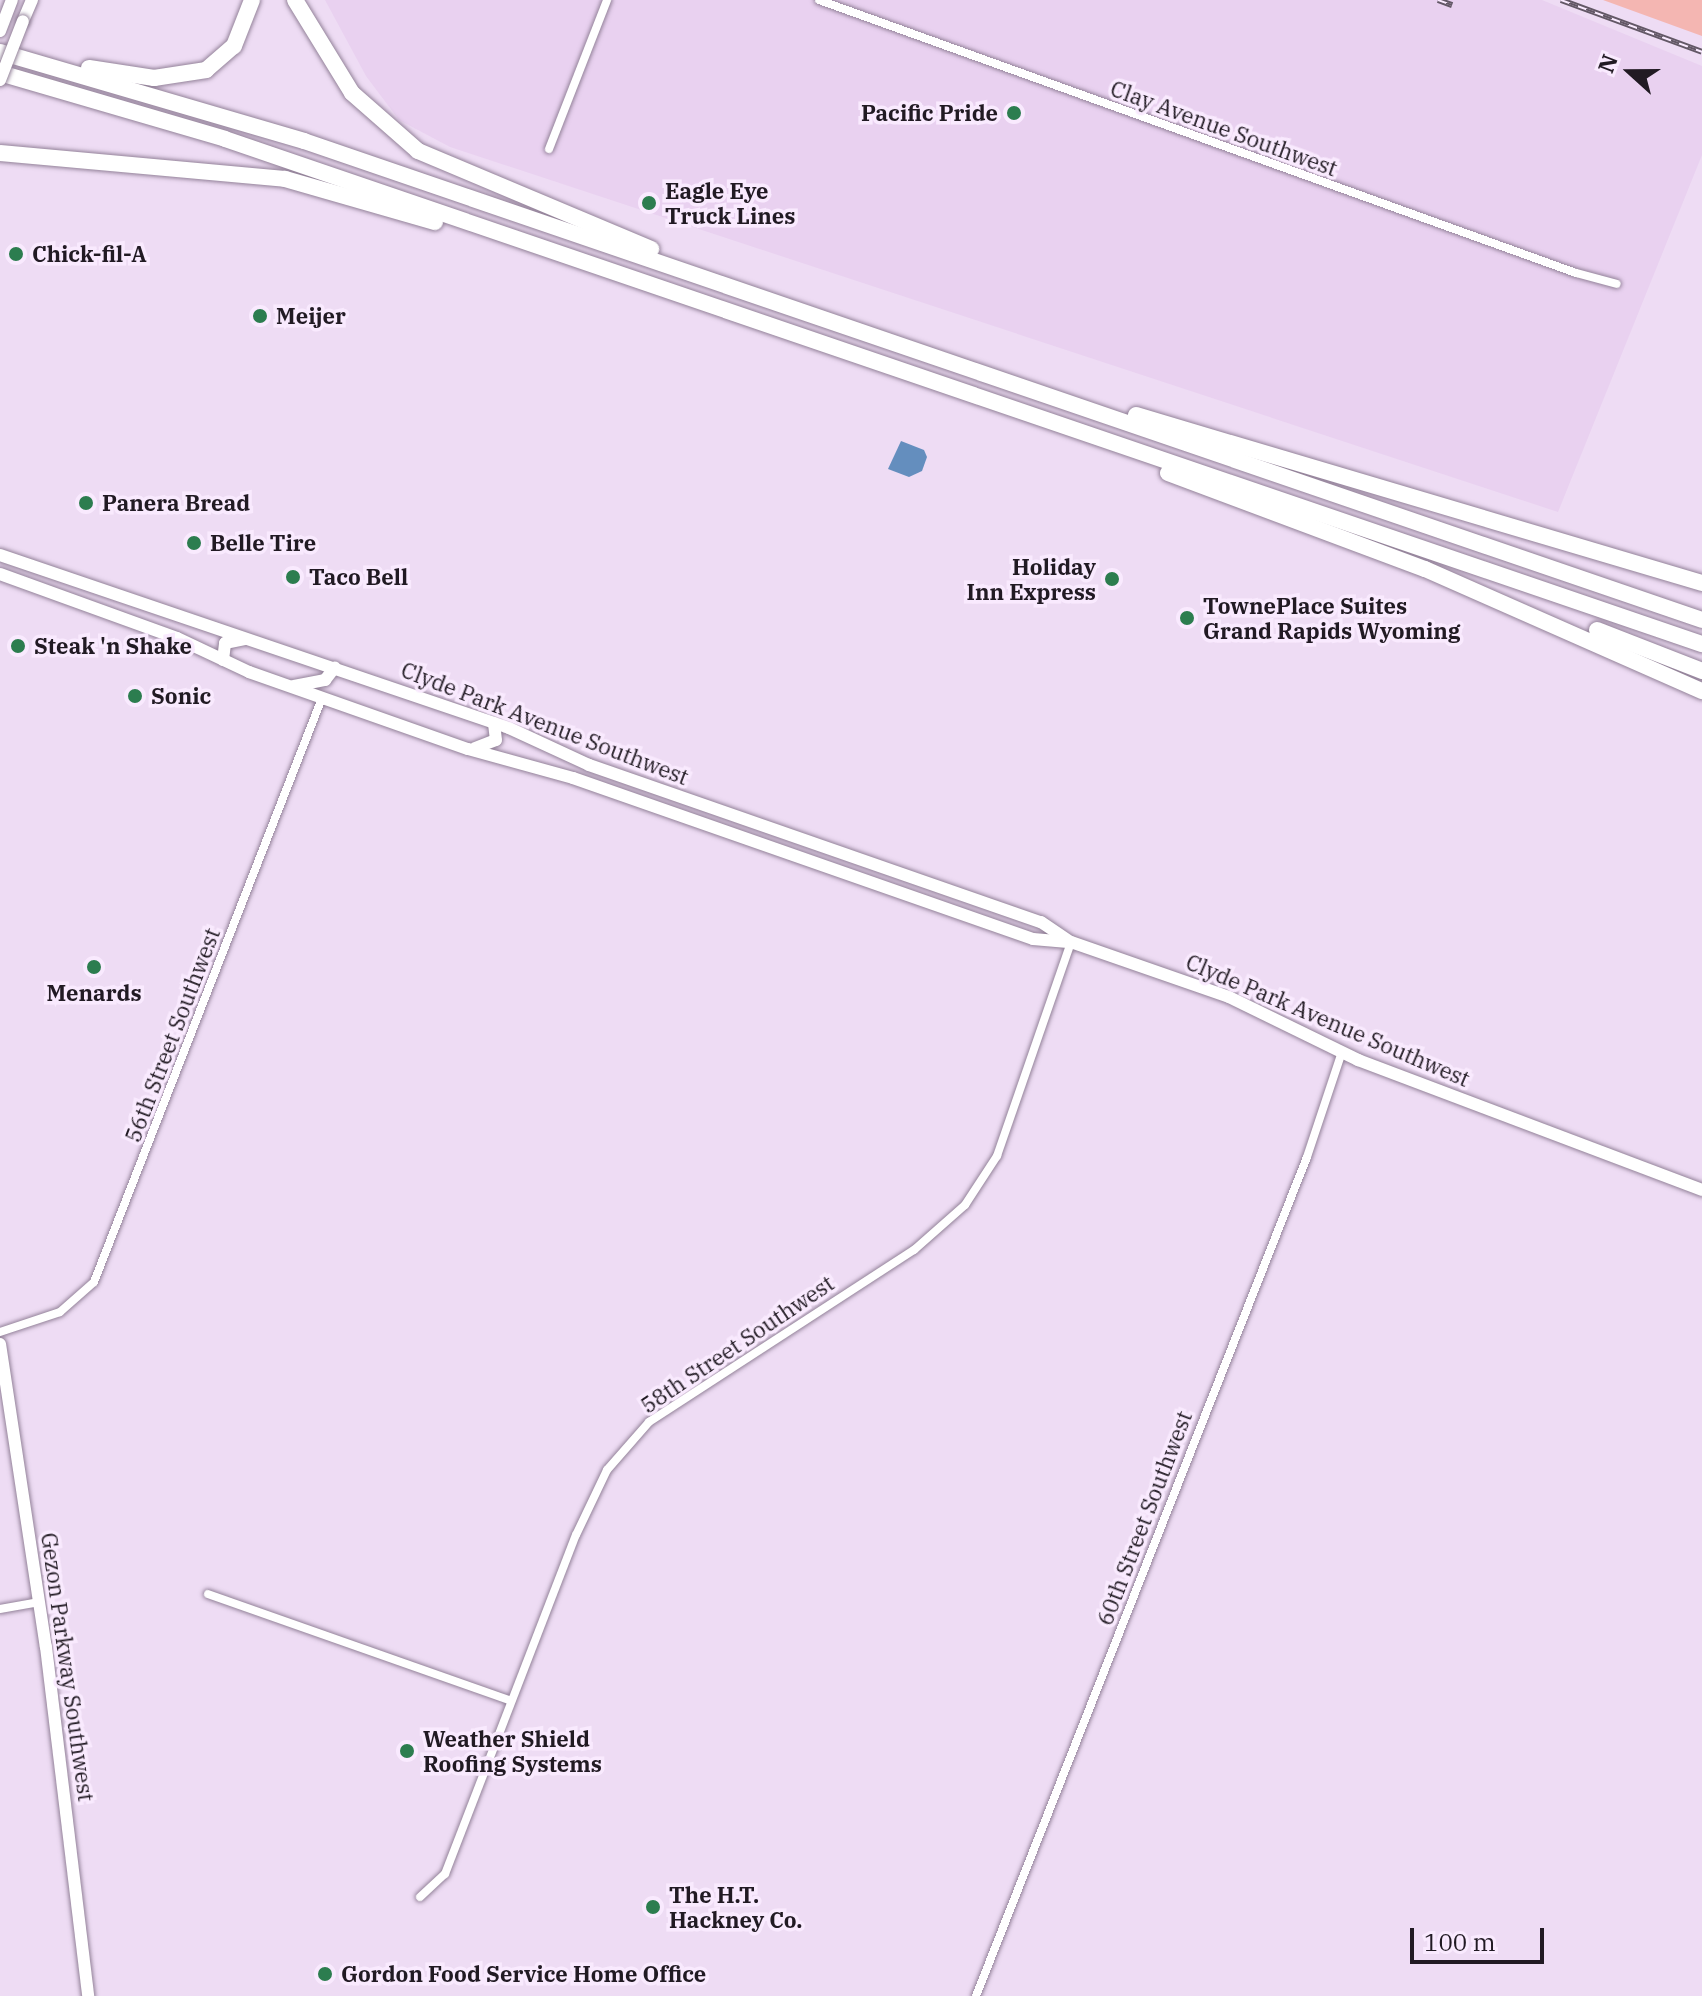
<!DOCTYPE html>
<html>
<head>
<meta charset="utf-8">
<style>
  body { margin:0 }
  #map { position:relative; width:1702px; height:1996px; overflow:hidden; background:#eedcf4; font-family:"IBM Plex Serif",serif }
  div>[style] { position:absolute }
  .built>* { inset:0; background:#e9d1f0 }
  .green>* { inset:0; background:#f4b6b2 }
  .water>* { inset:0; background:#648ebe }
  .roads { filter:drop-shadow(0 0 2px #938299) drop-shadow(0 0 2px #938299) }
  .street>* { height:8px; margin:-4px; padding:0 4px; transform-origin:4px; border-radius:4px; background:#fff }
  .secondary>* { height:12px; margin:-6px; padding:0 6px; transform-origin:6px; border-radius:6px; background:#fff }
  .highway>* { height:16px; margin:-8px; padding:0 8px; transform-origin:8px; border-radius:8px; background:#fff }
  .rail>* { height:6px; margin-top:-3px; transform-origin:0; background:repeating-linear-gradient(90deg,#f9eafe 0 9px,#635866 0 18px); box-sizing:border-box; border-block:2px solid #635866 }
  .bridges { filter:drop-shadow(0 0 2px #938299) drop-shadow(0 0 2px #938299) }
  .secondary-bridge>* { height:12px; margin:-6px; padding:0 6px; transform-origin:6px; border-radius:6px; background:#fff }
  .dots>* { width:22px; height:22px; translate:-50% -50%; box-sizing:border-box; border:4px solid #f9eafe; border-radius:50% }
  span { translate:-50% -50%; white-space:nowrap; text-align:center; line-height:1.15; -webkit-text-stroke:7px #f9eafe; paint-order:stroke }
  .poi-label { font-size:22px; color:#211a23; font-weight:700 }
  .right { translate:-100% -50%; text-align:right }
  .left { translate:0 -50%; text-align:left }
  .street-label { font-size:22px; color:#211a23 }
  .north { position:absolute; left:1590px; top:32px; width:80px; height:80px; -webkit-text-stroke:6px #f9eafe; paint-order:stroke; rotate:291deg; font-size:22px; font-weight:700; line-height:32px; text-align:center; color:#211a23 }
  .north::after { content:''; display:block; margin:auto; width:28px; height:36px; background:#211a23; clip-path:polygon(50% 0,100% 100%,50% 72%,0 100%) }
  .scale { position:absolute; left:1410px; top:1928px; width:134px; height:36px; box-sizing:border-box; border:4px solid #211a23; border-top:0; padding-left:10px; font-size:24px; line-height:28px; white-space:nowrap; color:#211a23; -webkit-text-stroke:6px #f9eafe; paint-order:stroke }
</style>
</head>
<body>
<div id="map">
  <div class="built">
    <div style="clip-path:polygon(325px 0,1542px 0,1702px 66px,1702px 155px,1558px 512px,450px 147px,399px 120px,366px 76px)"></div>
  </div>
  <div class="green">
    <div style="clip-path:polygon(1603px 0,1702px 0,1702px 36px)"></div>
  </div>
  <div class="water">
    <div style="clip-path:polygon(901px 441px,924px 450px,927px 457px,922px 471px,909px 477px,888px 469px)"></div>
  </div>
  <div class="roads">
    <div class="street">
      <div style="left:819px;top:0;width:805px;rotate:19.83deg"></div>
      <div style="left:1576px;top:273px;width:42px;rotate:15deg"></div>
      <div style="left:549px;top:149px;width:160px;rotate:-68.7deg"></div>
      <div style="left:0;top:1332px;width:63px;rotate:-18.4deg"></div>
      <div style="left:60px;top:1312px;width:45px;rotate:-41.4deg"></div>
      <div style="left:94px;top:1282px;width:627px;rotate:-68.67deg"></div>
      <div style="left:208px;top:1594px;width:321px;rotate:19.4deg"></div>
      <div style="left:0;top:1609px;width:40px;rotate:-10deg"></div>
      <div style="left:420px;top:1897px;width:34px;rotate:-43deg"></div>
      <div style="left:445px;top:1874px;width:363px;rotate:-68.9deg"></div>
      <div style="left:576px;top:1535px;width:72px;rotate:-64.5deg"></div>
      <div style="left:607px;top:1470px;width:64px;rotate:-48.8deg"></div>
      <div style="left:649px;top:1422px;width:316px;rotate:-33deg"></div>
      <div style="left:914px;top:1250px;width:68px;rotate:-41.4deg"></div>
      <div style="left:965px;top:1205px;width:59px;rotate:-56.9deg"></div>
      <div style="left:997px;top:1156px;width:226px;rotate:-70.9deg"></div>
      <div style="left:976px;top:1996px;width:902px;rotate:-68.47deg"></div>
      <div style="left:1307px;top:1157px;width:111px;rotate:-71.6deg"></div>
    </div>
    <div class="secondary">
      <div style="left:23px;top:21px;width:23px;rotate:-67deg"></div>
      <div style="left:0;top:31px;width:33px;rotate:-69deg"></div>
      <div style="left:0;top:555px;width:538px;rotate:18.77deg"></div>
      <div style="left:509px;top:728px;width:88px;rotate:24.8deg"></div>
      <div style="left:589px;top:765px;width:478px;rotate:19.2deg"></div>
      <div style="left:1041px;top:922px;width:36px;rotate:34deg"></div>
      <div style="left:1071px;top:942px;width:167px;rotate:19.2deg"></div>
      <div style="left:1229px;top:997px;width:144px;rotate:26deg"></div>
      <div style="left:1358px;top:1060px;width:368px;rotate:20.7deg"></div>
      <div style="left:0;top:574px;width:188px;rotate:19.9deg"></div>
      <div style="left:177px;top:638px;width:80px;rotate:25.3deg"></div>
      <div style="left:249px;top:672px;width:232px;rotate:19.4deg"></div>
      <div style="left:468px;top:749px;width:109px;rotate:15.4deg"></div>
      <div style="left:573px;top:778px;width:487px;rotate:19.3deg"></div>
      <div style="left:1033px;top:939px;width:38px;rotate:5deg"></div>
      <div style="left:223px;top:660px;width:17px;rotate:-83deg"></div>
      <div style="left:225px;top:643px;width:20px;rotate:-11deg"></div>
      <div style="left:294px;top:686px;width:32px;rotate:-11deg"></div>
      <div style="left:325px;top:680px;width:16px;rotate:-52deg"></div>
      <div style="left:475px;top:748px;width:22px;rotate:-21deg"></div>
      <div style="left:496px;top:740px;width:17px;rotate:-97deg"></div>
      <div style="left:0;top:1344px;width:306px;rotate:81.4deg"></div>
      <div style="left:46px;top:1647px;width:352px;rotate:83.1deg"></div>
    </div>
    <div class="highway">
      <div style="left:295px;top:0;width:109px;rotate:58.5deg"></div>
      <div style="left:352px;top:93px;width:88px;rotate:41.3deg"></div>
      <div style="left:418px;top:151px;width:253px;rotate:22.8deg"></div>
      <div style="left:0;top:52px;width:317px;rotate:16.3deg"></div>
      <div style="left:304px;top:141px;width:1478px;rotate:18.91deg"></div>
      <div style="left:89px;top:68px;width:66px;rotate:8.7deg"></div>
      <div style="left:154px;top:78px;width:53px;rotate:-8.7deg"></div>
      <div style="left:206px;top:70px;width:37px;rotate:-41deg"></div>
      <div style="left:234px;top:46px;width:49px;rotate:-68.6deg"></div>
      <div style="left:0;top:73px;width:234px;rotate:16.3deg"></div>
      <div style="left:225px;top:139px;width:1561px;rotate:18.88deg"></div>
      <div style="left:0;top:153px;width:286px;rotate:5.2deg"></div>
      <div style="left:285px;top:179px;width:156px;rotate:16deg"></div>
      <div style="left:1136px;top:415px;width:590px;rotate:16.53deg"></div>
      <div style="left:1168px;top:473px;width:274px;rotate:20.5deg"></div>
      <div style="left:1425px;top:569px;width:303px;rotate:23.8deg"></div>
      <div style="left:1597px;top:630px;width:113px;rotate:21.3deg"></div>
    </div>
  </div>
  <div class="rail">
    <div style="left:1438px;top:0;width:15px;rotate:20deg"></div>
    <div style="left:1561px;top:0;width:150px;rotate:20.2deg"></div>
  </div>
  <div class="bridges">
    <div class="secondary-bridge">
      <div style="left:0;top:80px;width:63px;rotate:-68.7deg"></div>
    </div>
  </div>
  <div class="dots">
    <div style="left:1014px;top:113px;background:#2c7d4f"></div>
    <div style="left:649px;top:203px;background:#2c7d4f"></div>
    <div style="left:16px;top:254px;background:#2c7d4f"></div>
    <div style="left:260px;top:316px;background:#2c7d4f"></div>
    <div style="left:86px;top:503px;background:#2c7d4f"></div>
    <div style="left:194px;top:543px;background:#2c7d4f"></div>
    <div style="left:293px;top:577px;background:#2c7d4f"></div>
    <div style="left:1112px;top:579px;background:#2c7d4f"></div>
    <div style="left:1187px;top:618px;background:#2c7d4f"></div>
    <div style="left:18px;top:646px;background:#2c7d4f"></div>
    <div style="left:135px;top:696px;background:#2c7d4f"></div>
    <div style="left:94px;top:967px;background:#2c7d4f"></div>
    <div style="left:407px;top:1751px;background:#2c7d4f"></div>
    <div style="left:653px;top:1907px;background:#2c7d4f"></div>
    <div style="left:325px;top:1974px;background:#2c7d4f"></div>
  </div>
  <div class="poi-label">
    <span class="right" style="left:998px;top:113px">Pacific Pride</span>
    <span class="left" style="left:665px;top:203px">Eagle Eye<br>Truck Lines</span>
    <span class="left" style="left:32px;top:254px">Chick-fil-A</span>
    <span class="left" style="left:276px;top:316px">Meijer</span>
    <span class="left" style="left:102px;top:503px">Panera Bread</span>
    <span class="left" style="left:210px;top:543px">Belle Tire</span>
    <span class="right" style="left:1096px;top:579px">Holiday<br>Inn Express</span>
    <span class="left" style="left:309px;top:577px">Taco Bell</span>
    <span class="left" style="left:1203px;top:618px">TownePlace Suites<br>Grand Rapids Wyoming</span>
    <span class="left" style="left:34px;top:646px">Steak 'n Shake</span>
    <span class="left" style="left:151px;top:696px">Sonic</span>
    <span style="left:94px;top:993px">Menards</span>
    <span class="left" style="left:423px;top:1751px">Weather Shield<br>Roofing Systems</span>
    <span class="left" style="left:669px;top:1907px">The H.T.<br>Hackney Co.</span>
    <span class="left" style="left:341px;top:1974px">Gordon Food Service Home Office</span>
  </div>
  <div class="street-label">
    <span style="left:1224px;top:128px;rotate:20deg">Clay Avenue Southwest</span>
    <span style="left:545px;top:723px;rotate:21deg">Clyde Park Avenue Southwest</span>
    <span style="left:1328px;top:1020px;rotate:23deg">Clyde Park Avenue Southwest</span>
    <span style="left:172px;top:1035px;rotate:-69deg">56th Street Southwest</span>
    <span style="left:737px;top:1344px;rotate:-34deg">58th Street Southwest</span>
    <span style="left:1144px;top:1518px;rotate:-69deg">60th Street Southwest</span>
    <span style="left:68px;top:1667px;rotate:82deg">Gezon Parkway Southwest</span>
  </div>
  <div class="north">N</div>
  <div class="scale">100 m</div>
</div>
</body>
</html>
